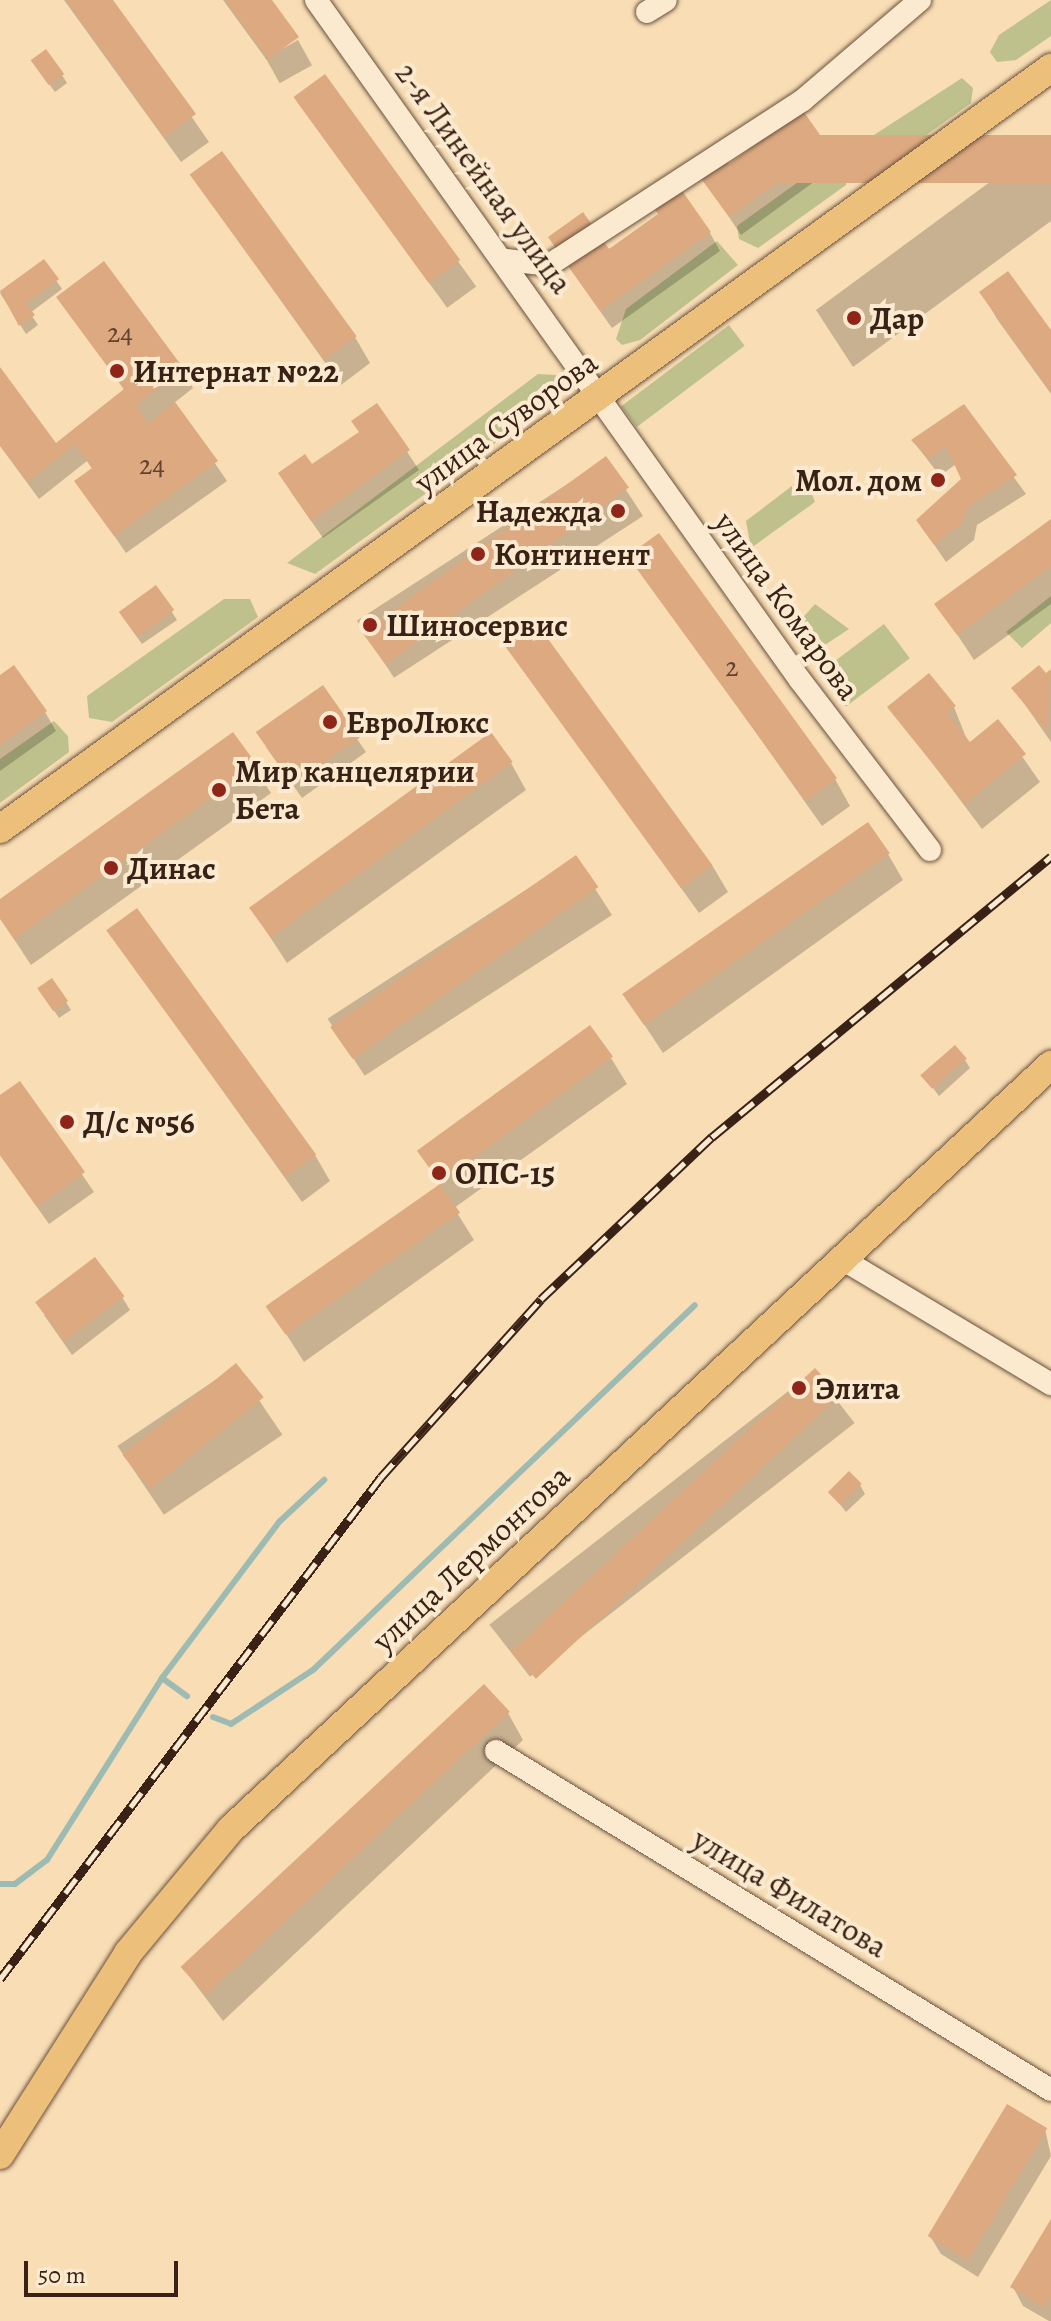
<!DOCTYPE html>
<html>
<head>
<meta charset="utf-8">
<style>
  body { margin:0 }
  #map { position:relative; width:1051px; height:2321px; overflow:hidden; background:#f9deb5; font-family:Alegreya,serif }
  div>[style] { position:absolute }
  .green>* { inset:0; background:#bfc18c; transform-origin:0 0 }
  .shadow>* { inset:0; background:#0003; transform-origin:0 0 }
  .stream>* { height:6px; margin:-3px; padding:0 3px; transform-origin:3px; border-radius:3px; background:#9ebbb3 }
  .building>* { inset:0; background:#dda980; transform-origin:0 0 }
  .roads { filter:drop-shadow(0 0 2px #6a503d) drop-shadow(0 0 2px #6a503d) }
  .minor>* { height:22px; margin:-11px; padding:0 11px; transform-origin:11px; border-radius:11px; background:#fbeacf }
  .major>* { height:28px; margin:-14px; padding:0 14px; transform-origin:14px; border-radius:14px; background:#ecbf7a }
  .rail>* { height:9px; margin-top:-4.5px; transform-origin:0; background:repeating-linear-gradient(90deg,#fbeacf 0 18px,#3a2115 0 36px); box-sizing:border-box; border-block:2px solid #3a2115 }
  .dots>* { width:22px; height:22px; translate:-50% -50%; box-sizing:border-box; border:4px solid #fbeacf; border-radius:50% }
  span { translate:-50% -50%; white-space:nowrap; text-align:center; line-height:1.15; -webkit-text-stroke:8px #fbeacf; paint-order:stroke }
  .number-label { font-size:28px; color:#634330 }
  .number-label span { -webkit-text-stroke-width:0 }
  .street-label { font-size:32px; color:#3a2115 }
  .poi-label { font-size:32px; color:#3a2115; font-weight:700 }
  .left { translate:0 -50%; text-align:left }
  .right { translate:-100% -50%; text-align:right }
  .scale { position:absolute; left:24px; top:2261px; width:154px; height:36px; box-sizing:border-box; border:4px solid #3a2115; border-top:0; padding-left:10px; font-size:24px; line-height:28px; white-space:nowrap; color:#3a2115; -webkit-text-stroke:6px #fbeacf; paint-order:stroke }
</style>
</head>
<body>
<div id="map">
  <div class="green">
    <div style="clip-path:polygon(1051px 0,1051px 36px,1016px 60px,997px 62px,990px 52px,999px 35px)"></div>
    <div style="clip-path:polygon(962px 78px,973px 88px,971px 103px,875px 172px,860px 166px,860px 144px)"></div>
    <div style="clip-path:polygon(837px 154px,849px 170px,846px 185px,758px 248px,739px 239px,737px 226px)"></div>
    <div style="clip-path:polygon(717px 241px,738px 265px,640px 340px,622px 345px,616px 339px,626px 309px)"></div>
    <div style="left:729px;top:325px;width:26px;height:135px;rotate:53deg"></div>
    <div style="clip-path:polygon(538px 374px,556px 375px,564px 393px,315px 574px,287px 563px)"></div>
    <div style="clip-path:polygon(805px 476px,815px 502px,751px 548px,746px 521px)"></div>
    <div style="clip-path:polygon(1051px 596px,1051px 623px,1022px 648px,1006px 632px)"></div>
    <div style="clip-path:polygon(224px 599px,250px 599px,258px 617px,112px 722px,89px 718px,87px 696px)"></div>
    <div style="clip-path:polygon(815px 604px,849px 629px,807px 657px,789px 633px)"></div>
    <div style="left:884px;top:624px;width:43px;height:80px;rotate:53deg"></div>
    <div style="clip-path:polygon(54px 721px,68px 736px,69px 752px,0 803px,0 759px)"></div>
  </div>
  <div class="shadow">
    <div style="clip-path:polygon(64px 0,111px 0,209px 142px,181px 162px)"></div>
    <div style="clip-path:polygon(223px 0,269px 0,296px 37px,266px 59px)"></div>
    <div style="left:298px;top:40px;width:29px;height:37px;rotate:61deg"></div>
    <div style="clip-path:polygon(38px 69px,62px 75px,67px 83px,55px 92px)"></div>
    <div style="left:324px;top:77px;width:259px;height:36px;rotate:54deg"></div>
    <div style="clip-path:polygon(1051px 137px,1051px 221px,853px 367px,816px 310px)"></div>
    <div style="clip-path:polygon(826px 147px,837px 165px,741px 235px,700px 173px)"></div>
    <div style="clip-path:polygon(192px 176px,355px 337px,370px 363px,341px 385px)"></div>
    <div style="clip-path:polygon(710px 233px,720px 251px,612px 328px,561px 256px)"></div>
    <div style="clip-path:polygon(43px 261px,62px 289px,30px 313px,38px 325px,26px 334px,0 293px)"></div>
    <div style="clip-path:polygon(982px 293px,1051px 334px,1051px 394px,997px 319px)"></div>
    <div style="clip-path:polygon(59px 297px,182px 370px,193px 388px,174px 403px,227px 481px,126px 553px,77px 482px,93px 470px,87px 461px,39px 499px,0 446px,0 370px,56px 446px,125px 391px)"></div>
    <div style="clip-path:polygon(377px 406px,419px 470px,323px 538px,291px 492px,312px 467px,360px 433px)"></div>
    <div style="clip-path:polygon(963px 407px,1026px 494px,977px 525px,974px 540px,946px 562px,918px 521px,964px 480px,956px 464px,940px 476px,913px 441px)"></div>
    <div style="left:606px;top:459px;width:68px;height:297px;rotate:57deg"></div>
    <div style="clip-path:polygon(1051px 522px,1051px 604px,974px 660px,937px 604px)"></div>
    <div style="clip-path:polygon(631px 556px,835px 779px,850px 806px,822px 826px)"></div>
    <div style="clip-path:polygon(156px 587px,177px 620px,142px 644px,125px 620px)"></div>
    <div style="clip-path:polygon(506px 645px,712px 865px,728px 892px,699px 913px)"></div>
    <div style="clip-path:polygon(1051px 671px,1051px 742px,1014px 689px)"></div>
    <div style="clip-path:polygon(0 678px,45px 712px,56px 731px,0 771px)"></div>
    <div style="clip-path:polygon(322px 688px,366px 752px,302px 798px,266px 747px)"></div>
    <div style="clip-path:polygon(890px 707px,954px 707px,969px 745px,998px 722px,1040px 782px,982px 829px)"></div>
    <div style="clip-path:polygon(233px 735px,271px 793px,31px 965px,0 918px,0 901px)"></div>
    <div style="clip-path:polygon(511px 763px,526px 790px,287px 963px,251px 908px)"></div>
    <div style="clip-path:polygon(888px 854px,903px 880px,663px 1053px,626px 997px)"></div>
    <div style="left:575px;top:858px;width:68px;height:295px;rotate:57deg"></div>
    <div style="clip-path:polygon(109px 931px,315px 1155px,330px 1181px,302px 1202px)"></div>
    <div style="clip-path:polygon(45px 997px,66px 1002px,71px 1010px,59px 1018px)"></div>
    <div style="clip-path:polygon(611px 1058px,627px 1084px,454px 1208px,474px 1240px,304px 1362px,270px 1309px,441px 1186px,419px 1150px)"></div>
    <div style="clip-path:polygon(965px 1060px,970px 1068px,939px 1096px,924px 1076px)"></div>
    <div style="clip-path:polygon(20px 1084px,94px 1192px,49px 1224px,0 1155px,0 1098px)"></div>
    <div style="clip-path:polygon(122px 1297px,130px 1310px,72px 1355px,44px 1315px)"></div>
    <div style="left:236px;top:1366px;width:83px;height:143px;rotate:56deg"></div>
    <div style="left:814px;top:1371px;width:66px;height:412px;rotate:52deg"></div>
    <div style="clip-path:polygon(860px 1485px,865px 1494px,846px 1512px,830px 1492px)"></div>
    <div style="clip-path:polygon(508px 1713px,523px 1740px,223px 2021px,183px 1968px)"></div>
    <div style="clip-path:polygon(1045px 2129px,1051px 2156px,978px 2277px,941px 2254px,930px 2236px)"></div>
    <div style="clip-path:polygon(1051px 2223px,1051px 2321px,1049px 2321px,1023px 2306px,1013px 2287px)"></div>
  </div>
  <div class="stream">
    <div style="left:162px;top:1678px;width:31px;rotate:36deg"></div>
    <div style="left:213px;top:1717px;width:19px;rotate:21deg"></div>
    <div style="left:231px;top:1724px;width:98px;rotate:-33.4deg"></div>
    <div style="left:313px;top:1670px;width:528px;rotate:-43.7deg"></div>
    <div style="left:0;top:1884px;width:15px"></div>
    <div style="left:15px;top:1884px;width:40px;rotate:-37deg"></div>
    <div style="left:47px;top:1860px;width:215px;rotate:-57.7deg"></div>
    <div style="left:162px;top:1678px;width:195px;rotate:-53.1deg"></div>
    <div style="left:279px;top:1522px;width:62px;rotate:-43deg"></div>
  </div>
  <div class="building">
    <div style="clip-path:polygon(66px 0,113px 0,196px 114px,164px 137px)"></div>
    <div style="clip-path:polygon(225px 0,272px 0,299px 37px,268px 59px)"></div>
    <div style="left:46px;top:49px;width:31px;height:19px;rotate:54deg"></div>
    <div style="left:325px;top:74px;width:230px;height:39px;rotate:54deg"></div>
    <div style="clip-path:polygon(796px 101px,828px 146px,729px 217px,697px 173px,723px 155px,729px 164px,777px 129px)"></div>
    <div style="left:1051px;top:135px;width:48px;height:295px;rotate:90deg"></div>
    <div style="left:222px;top:151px;width:229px;height:40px;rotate:54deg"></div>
    <div style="clip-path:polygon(678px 185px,711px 232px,600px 311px,548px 237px,583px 212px,609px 249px,658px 214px,651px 204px)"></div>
    <div style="clip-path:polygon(44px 259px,59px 279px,26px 303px,35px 315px,19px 326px,0 291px)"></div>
    <div style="clip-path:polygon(104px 261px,184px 369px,136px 405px,148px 423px,175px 402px,218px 461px,114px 536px,74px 481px,92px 468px,75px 444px,28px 482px,0 445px,0 367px,56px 443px,124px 389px,56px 297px)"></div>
    <div style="clip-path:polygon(1008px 271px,1051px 330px,1051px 392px,979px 292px)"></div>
    <div style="clip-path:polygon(377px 403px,410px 450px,311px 521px,278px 473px,305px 454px,312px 464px,359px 432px,351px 421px)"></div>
    <div style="clip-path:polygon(964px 404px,1017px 475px,968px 507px,964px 521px,934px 545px,916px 520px,961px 479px,946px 446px,929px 459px,911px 440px)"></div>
    <div style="left:606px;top:456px;width:39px;height:301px;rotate:54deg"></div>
    <div style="clip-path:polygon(1051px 519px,1051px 566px,957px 635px,934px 604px)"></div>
    <div style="left:659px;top:533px;width:303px;height:39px;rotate:54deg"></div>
    <div style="left:156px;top:585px;width:31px;height:46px;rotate:54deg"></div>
    <div style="left:535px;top:621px;width:302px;height:39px;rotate:54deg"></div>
    <div style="clip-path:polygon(14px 665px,47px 711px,0 745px,0 675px)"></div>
    <div style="clip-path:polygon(1039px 665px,1046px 673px,1051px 669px,1047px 731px,1011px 688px)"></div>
    <div style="clip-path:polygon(929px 673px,956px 706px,946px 713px,970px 742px,998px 719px,1026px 754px,965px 804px,887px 707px)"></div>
    <div style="left:323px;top:685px;width:64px;height:82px;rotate:55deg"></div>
    <div style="clip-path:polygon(233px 732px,257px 765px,14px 939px,0 919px,0 899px)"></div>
    <div style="left:491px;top:732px;width:37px;height:299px;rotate:54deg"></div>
    <div style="left:868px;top:822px;width:38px;height:300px;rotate:55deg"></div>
    <div style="left:576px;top:855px;width:39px;height:300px;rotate:55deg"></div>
    <div style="left:137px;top:908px;width:305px;height:38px;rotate:54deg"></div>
    <div style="left:52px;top:978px;width:28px;height:18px;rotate:55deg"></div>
    <div style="left:590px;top:1025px;width:39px;height:214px;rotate:54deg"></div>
    <div style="left:955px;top:1045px;width:18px;height:46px;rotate:49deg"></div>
    <div style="clip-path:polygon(20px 1081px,85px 1172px,37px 1207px,0 1155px,0 1095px)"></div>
    <div style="left:440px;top:1184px;width:35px;height:213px;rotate:55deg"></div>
    <div style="left:95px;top:1257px;width:49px;height:75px;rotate:53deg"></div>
    <div style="left:236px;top:1363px;width:44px;height:146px;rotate:51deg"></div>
    <div style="left:815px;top:1368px;width:37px;height:416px;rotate:47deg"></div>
    <div style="left:849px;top:1471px;width:18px;height:30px;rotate:45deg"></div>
    <div style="left:484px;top:1684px;width:38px;height:415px;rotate:47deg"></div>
    <div style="left:1007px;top:2104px;width:47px;height:154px;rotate:31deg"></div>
    <div style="clip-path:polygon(1051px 2219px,1051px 2297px,1045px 2308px,1010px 2287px)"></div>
  </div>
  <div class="roads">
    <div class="minor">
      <div style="left:316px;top:0;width:835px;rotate:54.56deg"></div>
      <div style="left:800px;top:680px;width:214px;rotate:52.6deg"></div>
      <div style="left:647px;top:12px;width:22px;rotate:-32deg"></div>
      <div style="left:506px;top:260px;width:43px;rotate:6.6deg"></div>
      <div style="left:549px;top:265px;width:303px;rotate:-33deg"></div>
      <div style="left:803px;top:100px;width:154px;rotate:-40.5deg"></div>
      <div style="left:842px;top:1259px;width:244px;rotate:30.9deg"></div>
      <div style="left:496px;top:1751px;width:650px;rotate:31.42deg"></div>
    </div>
    <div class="major">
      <div style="left:0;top:829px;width:1298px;rotate:-35.91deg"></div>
      <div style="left:0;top:2155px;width:239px;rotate:-57.6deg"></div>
      <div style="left:128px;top:1953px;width:161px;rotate:-50.3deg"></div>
      <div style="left:231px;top:1829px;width:1121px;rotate:-42.98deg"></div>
    </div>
  </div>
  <div class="rail">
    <div style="left:0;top:1979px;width:630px;rotate:-52.8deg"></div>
    <div style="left:381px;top:1477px;width:239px;rotate:-48deg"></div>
    <div style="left:541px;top:1299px;width:236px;rotate:-43.5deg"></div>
    <div style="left:712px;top:1137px;width:440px;rotate:-39.6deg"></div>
  </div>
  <div class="dots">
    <div style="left:854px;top:318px;background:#8f2418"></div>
    <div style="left:117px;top:371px;background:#8f2418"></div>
    <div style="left:938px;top:480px;background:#8f2418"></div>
    <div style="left:618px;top:511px;background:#8f2418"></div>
    <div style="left:478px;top:554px;background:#8f2418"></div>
    <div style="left:370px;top:625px;background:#8f2418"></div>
    <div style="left:330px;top:722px;background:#8f2418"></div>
    <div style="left:219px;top:790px;background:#8f2418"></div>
    <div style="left:111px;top:868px;background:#8f2418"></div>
    <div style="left:67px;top:1122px;background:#8f2418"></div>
    <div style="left:439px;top:1173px;background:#8f2418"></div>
    <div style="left:799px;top:1388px;background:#8f2418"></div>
  </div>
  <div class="number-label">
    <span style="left:120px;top:333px">24</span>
    <span style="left:152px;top:465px">24</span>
    <span style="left:732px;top:667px">2</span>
  </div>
  <div class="street-label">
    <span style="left:484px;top:178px;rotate:54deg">2-я Линейная улица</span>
    <span style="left:506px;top:422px;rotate:-36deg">улица Суворова</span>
    <span style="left:787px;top:606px;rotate:54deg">улица Комарова</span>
    <span style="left:471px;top:1558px;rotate:-43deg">улица Лермонтова</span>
    <span style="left:790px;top:1893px;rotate:31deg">улица Филатова</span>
  </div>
  <div class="poi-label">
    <span class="left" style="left:870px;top:318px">Дар</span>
    <span class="left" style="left:133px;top:371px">Интернат №22</span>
    <span class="right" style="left:922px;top:480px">Мол. дом</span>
    <span class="right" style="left:602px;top:511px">Надежда</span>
    <span class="left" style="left:494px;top:554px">Континент</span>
    <span class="left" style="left:386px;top:625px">Шиносервис</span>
    <span class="left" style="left:346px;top:722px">ЕвроЛюкс</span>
    <span class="left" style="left:235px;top:790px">Мир канцелярии<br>Бета</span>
    <span class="left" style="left:127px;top:868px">Динас</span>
    <span class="left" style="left:83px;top:1122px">Д/с №56</span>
    <span class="left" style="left:455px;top:1173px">ОПС-15</span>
    <span class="left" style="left:815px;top:1388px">Элита</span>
  </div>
  <div class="scale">50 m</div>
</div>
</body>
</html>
